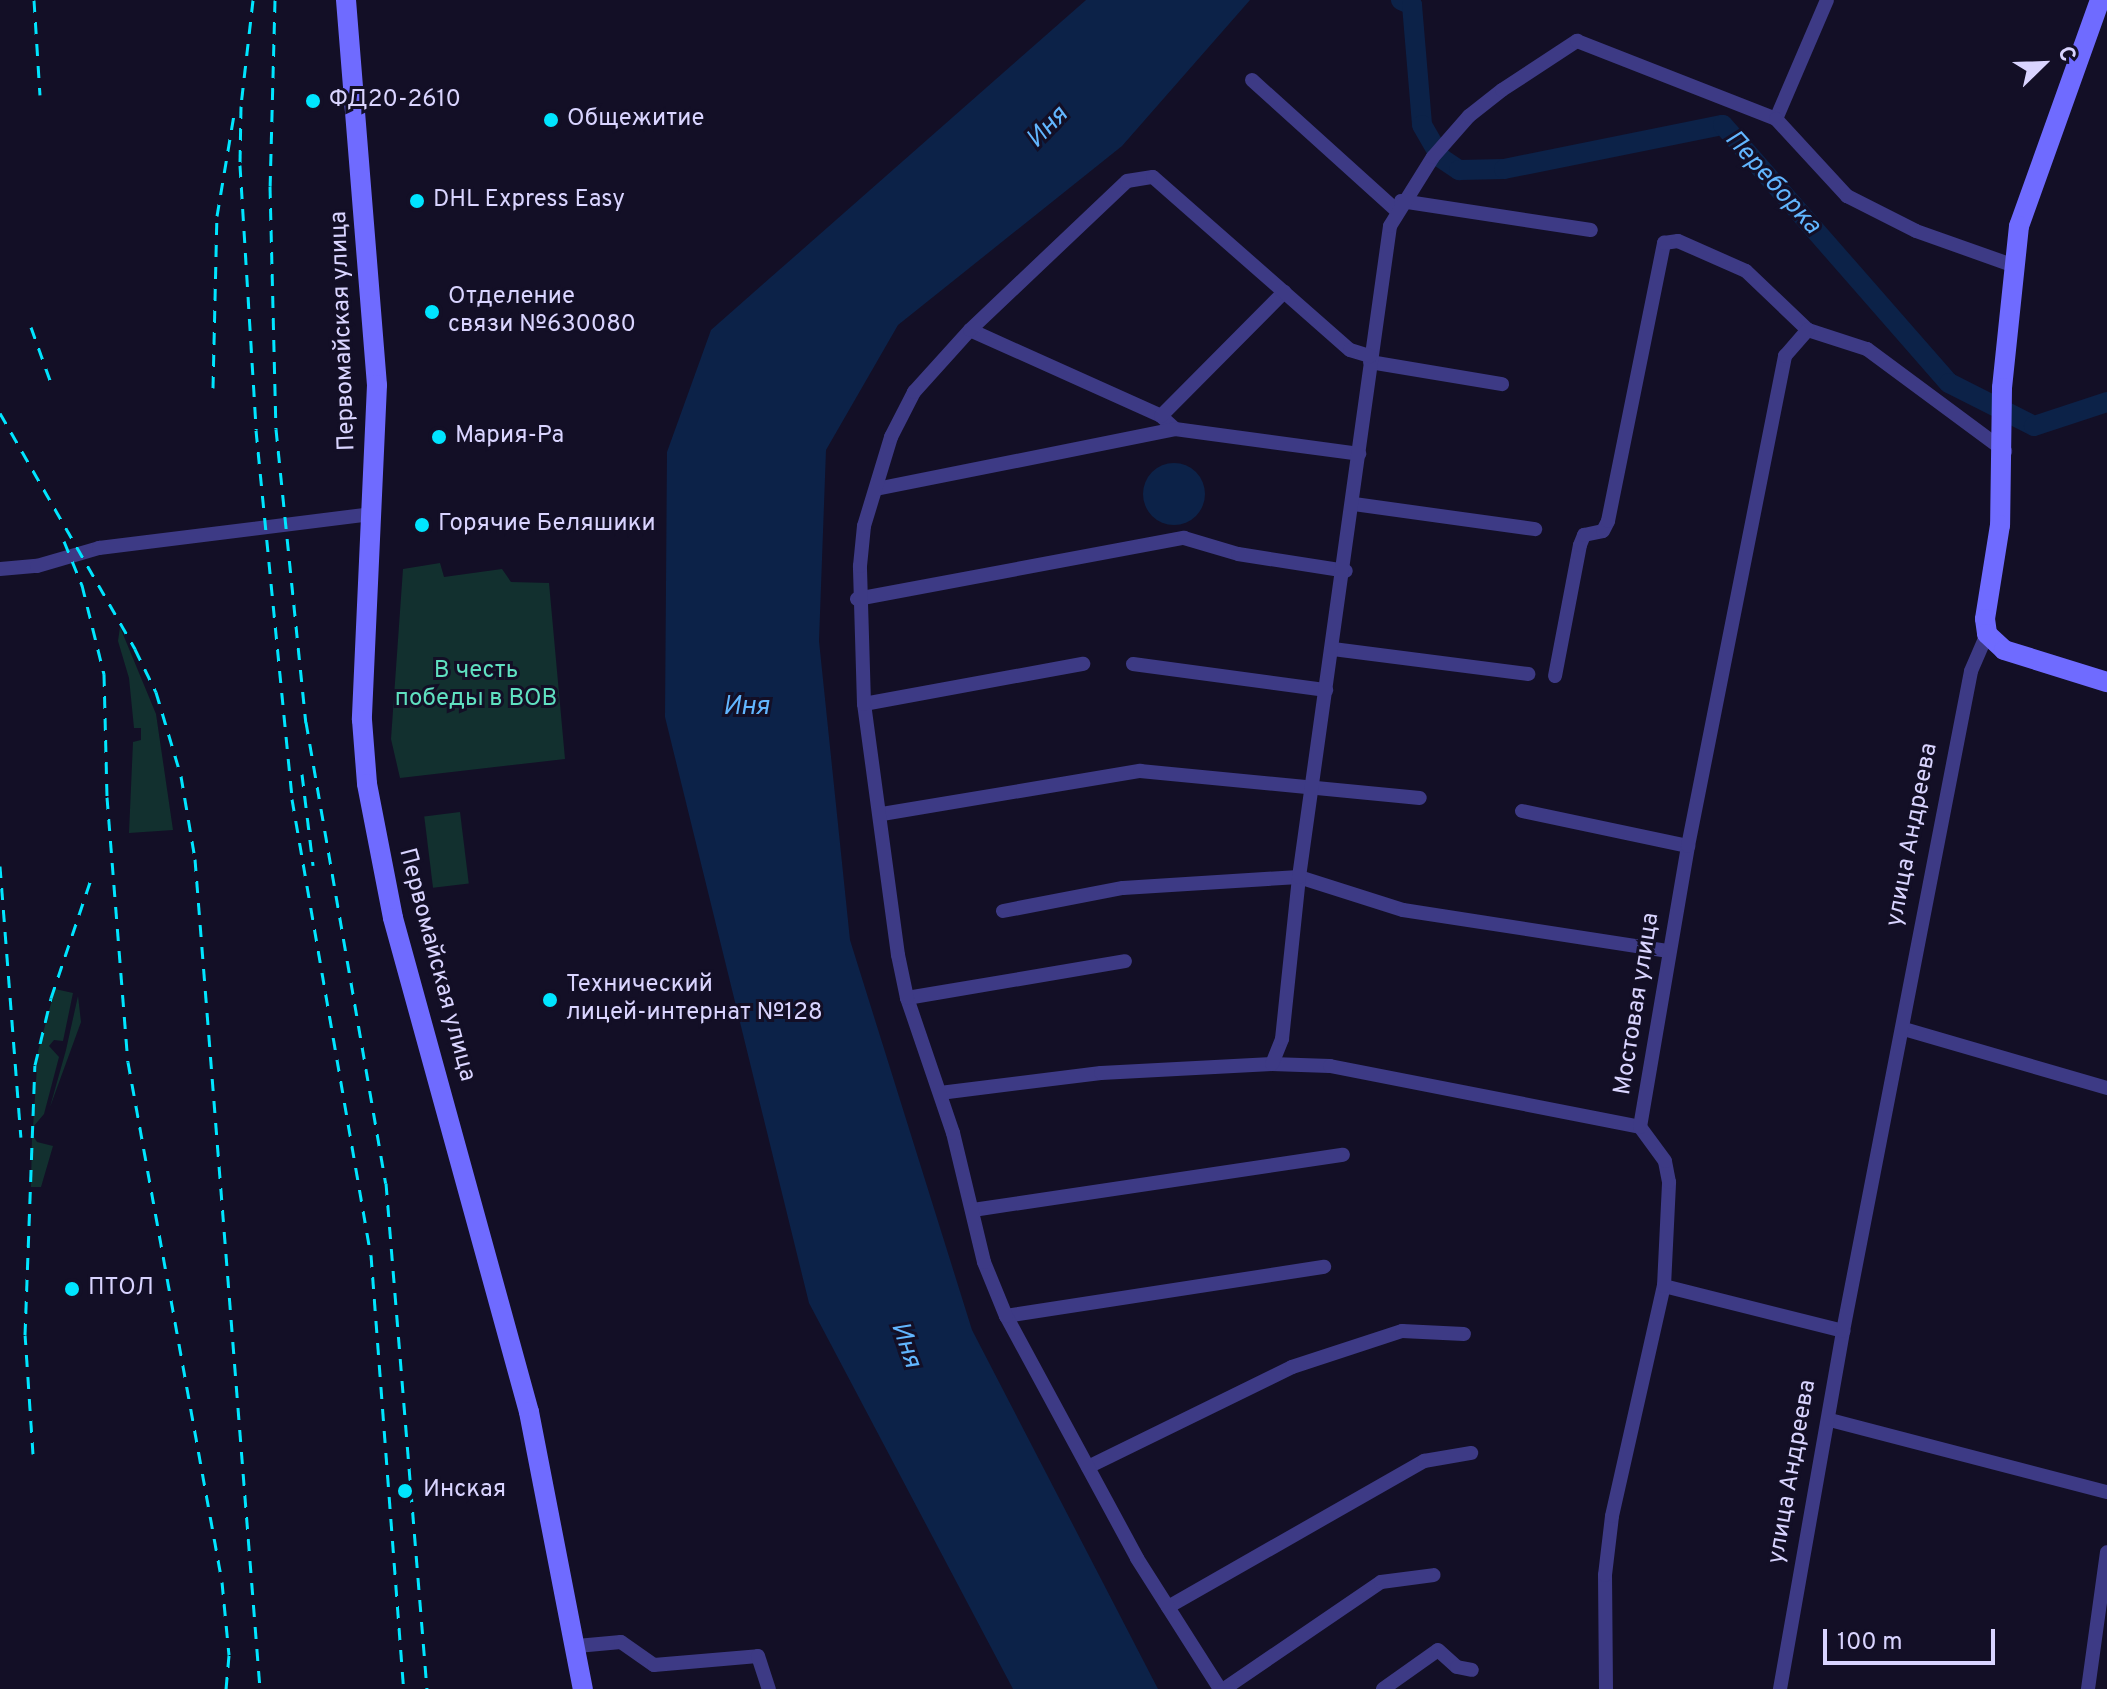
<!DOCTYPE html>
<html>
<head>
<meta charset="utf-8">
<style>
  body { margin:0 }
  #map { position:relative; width:2107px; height:1689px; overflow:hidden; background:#130f26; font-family:Overpass,sans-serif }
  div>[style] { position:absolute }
  .green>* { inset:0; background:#12302f; transform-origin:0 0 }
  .water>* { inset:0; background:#0c2248 }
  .round { border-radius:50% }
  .river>* { height:20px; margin:-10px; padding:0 10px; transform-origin:10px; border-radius:10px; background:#0c2248 }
  .street>* { height:14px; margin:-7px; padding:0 7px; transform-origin:7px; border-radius:7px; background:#3d3a85 }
  .secondary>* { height:20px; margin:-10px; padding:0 10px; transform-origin:10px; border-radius:10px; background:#6f6bff }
  .rail>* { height:3px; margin-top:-1.5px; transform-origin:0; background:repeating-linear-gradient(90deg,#00e5ff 0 12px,transparent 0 22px) }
  .dots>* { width:22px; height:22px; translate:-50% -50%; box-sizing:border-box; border:4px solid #130f26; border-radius:50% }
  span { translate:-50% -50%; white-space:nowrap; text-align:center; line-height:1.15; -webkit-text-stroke:6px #130f26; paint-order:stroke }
  .poi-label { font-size:24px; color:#d9d4ff }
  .left { translate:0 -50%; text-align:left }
  .street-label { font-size:24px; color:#d9d4ff }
  .park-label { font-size:24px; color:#5fe0c0 }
  .water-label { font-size:26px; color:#62b6ff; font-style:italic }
  .north { position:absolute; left:2003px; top:24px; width:80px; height:80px; -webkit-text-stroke:6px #130f26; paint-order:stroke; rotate:67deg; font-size:22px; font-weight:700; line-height:32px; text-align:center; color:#d9d4ff }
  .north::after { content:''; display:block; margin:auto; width:28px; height:36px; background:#d9d4ff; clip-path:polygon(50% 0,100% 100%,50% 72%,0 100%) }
  .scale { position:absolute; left:1823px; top:1629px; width:172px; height:36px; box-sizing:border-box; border:4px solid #d9d4ff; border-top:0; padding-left:10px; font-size:24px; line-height:28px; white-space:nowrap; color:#d9d4ff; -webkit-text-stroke:6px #130f26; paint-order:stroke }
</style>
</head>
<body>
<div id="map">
  <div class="green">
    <div style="clip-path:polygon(440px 563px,444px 577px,502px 569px,511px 582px,549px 583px,565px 759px,400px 778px,391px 739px,403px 569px)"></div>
    <div style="clip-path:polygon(120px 627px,156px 714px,173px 830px,129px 833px,133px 742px,141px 740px,141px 728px,134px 728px,129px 678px,118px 641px)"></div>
    <div style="left:460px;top:812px;width:72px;height:36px;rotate:83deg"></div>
    <div style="clip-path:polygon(55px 989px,73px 993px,63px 1041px,54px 1040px,49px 1046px,59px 1057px,44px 1114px,33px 1127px,38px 1051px)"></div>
    <div style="clip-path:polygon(78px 996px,81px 1022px,50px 1107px,66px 1050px)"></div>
    <div style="clip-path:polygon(32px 1134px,37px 1142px,53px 1146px,41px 1187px,31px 1187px)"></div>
  </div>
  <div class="water">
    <div style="clip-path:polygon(1086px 0,1250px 0,1122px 146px,898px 325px,826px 450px,819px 641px,850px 940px,972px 1330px,1158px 1689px,1013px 1689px,809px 1303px,665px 717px,667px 452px,711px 330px)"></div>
    <div class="round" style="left:1143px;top:463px;width:62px;height:62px"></div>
  </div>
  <div class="river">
    <div style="left:1401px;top:0;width:12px;rotate:24deg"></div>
    <div style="left:1412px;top:5px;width:120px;rotate:85.2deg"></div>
    <div style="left:1422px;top:125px;width:38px;rotate:60deg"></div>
    <div style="left:1441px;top:158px;width:22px;rotate:34deg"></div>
    <div style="left:1459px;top:170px;width:45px;rotate:-1.3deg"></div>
    <div style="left:1504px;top:169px;width:223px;rotate:-11.4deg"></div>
    <div style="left:1723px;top:125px;width:343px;rotate:48.8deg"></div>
    <div style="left:1949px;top:383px;width:95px;rotate:26.8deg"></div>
    <div style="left:2034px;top:426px;width:77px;rotate:-18.2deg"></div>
  </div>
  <div class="street">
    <div style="left:1252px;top:80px;width:194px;rotate:42.1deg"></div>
    <div style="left:1776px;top:119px;width:129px;rotate:-66.8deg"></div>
    <div style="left:1401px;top:201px;width:192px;rotate:8.7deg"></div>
    <div style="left:970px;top:330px;width:209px;rotate:24.2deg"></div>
    <div style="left:1161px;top:416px;width:19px;rotate:43deg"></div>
    <div style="left:1175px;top:429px;width:186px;rotate:7.7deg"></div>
    <div style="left:1370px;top:362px;width:134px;rotate:9.5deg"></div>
    <div style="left:1161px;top:416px;width:175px;rotate:-45.2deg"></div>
    <div style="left:876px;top:489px;width:305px;rotate:-11.3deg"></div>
    <div style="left:1354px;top:504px;width:183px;rotate:7.9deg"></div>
    <div style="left:0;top:569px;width:37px;rotate:-5deg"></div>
    <div style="left:37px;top:566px;width:65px;rotate:-16.2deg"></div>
    <div style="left:99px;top:548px;width:276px;rotate:-7.1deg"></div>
    <div style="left:857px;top:599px;width:333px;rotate:-10.6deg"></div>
    <div style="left:1184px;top:538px;width:56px;rotate:16.5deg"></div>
    <div style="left:1238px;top:554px;width:109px;rotate:8.9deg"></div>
    <div style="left:1333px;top:649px;width:197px;rotate:7.3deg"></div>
    <div style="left:1133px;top:664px;width:195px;rotate:7.7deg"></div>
    <div style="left:1555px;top:676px;width:133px;rotate:-79.2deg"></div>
    <div style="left:1580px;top:545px;width:11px;rotate:-68deg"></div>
    <div style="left:1584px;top:535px;width:19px;rotate:-12deg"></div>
    <div style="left:1603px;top:531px;width:11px;rotate:-63deg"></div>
    <div style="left:1608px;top:521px;width:284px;rotate:-78.6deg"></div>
    <div style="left:1664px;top:243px;width:14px;rotate:-8deg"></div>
    <div style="left:1678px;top:241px;width:74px;rotate:23.8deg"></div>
    <div style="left:1746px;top:271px;width:86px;rotate:43.6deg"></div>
    <div style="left:1808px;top:330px;width:62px;rotate:17.9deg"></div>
    <div style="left:1867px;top:349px;width:172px;rotate:36.5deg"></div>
    <div style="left:864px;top:704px;width:223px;rotate:-10.4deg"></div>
    <div style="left:1522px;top:811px;width:170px;rotate:11.9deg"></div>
    <div style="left:882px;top:814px;width:262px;rotate:-9.5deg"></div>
    <div style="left:1140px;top:771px;width:281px;rotate:5.5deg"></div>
    <div style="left:1003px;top:911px;width:122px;rotate:-10.9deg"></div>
    <div style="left:1123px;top:888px;width:176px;rotate:-3.6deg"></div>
    <div style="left:1299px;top:877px;width:109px;rotate:17.6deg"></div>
    <div style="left:1403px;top:910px;width:269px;rotate:8.8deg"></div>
    <div style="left:907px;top:998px;width:221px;rotate:-9.6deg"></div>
    <div style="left:1904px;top:1029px;width:211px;rotate:16.2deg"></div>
    <div style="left:1272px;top:1064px;width:58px;rotate:2deg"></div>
    <div style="left:1330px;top:1066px;width:316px;rotate:11.1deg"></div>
    <div style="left:940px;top:1093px;width:162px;rotate:-7.1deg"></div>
    <div style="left:1101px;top:1073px;width:171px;rotate:-3deg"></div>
    <div style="left:1272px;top:1064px;width:27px;rotate:-68deg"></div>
    <div style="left:1282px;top:1039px;width:163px;rotate:-84deg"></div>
    <div style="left:1299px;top:877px;width:657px;rotate:-82.04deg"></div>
    <div style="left:1390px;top:226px;width:81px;rotate:-58.1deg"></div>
    <div style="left:1433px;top:157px;width:55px;rotate:-48.7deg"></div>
    <div style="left:1469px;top:116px;width:42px;rotate:-38.2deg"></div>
    <div style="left:1502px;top:90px;width:90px;rotate:-33.2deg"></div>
    <div style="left:1577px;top:41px;width:214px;rotate:21.4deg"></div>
    <div style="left:1776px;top:119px;width:105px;rotate:47.3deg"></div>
    <div style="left:1847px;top:196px;width:77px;rotate:26.9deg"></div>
    <div style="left:1916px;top:231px;width:102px;rotate:19.5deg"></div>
    <div style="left:973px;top:1210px;width:374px;rotate:-8.5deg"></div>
    <div style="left:1664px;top:1286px;width:185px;rotate:14.1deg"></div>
    <div style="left:1006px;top:1316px;width:322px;rotate:-8.8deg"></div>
    <div style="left:1830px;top:1420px;width:286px;rotate:14.6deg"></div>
    <div style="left:1088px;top:1467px;width:227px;rotate:-26.1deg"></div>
    <div style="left:1292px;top:1367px;width:116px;rotate:-18.1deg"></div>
    <div style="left:1402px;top:1331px;width:62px;rotate:2.8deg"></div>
    <div style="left:1168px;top:1607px;width:295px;rotate:-29.7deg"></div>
    <div style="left:1424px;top:1461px;width:48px;rotate:-9.7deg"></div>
    <div style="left:577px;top:1646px;width:44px;rotate:-5.2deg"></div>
    <div style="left:621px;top:1642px;width:40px;rotate:34.9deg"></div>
    <div style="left:654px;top:1665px;width:104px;rotate:-4.9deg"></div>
    <div style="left:758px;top:1656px;width:35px;rotate:72deg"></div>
    <div style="left:1220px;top:1689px;width:155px;rotate:-122.4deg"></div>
    <div style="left:1137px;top:1558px;width:275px;rotate:-118.4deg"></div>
    <div style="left:1006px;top:1316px;width:58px;rotate:-112.2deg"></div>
    <div style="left:984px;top:1262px;width:133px;rotate:-103.5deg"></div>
    <div style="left:953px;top:1133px;width:143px;rotate:-108.8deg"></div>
    <div style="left:907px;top:998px;width:44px;rotate:-101.8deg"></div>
    <div style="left:898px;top:955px;width:253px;rotate:-97.7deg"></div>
    <div style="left:864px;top:704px;width:138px;rotate:-91.7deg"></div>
    <div style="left:860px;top:566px;width:40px;rotate:-84.3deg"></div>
    <div style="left:864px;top:526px;width:93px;rotate:-73.1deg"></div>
    <div style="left:891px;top:437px;width:51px;rotate:-62.9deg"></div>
    <div style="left:914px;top:392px;width:84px;rotate:-47.9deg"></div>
    <div style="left:970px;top:330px;width:216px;rotate:-43.5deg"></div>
    <div style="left:1127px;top:181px;width:26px;rotate:-9deg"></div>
    <div style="left:1153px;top:177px;width:262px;rotate:41.3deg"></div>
    <div style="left:1350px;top:350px;width:21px;rotate:17deg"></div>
    <div style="left:1224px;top:1689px;width:190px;rotate:-34.3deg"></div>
    <div style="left:1381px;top:1582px;width:53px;rotate:-7.5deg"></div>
    <div style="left:1383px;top:1689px;width:67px;rotate:-35.3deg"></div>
    <div style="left:1438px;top:1650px;width:25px;rotate:42deg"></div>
    <div style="left:1457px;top:1667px;width:15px;rotate:11deg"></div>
    <div style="left:1606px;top:1689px;width:114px;rotate:-90.5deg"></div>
    <div style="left:1605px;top:1575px;width:59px;rotate:-83.2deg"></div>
    <div style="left:1612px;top:1516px;width:236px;rotate:-77.3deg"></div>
    <div style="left:1664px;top:1286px;width:104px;rotate:-87.2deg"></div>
    <div style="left:1669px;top:1182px;width:21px;rotate:-101deg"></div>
    <div style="left:1665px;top:1161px;width:42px;rotate:-126.3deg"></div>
    <div style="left:1640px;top:1127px;width:285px;rotate:-80.3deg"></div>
    <div style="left:1688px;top:846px;width:500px;rotate:-78.8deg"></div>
    <div style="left:1785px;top:356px;width:35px;rotate:-49deg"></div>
    <div style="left:1780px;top:1689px;width:364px;rotate:-80deg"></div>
    <div style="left:1843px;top:1331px;width:672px;rotate:-79.02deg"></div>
    <div style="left:1971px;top:671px;width:40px;rotate:-66.6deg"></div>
    <div style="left:2088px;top:1689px;width:138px;rotate:-82.1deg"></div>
  </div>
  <div class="secondary">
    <div style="left:346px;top:0;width:386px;rotate:85.4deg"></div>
    <div style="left:377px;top:385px;width:335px;rotate:92.6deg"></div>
    <div style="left:362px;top:720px;width:64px;rotate:85.5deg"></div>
    <div style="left:367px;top:784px;width:136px;rotate:79deg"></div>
    <div style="left:393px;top:918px;width:512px;rotate:74.61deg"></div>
    <div style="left:529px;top:1412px;width:282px;rotate:79deg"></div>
    <div style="left:2100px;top:0;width:240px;rotate:109.7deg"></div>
    <div style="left:2019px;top:226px;width:163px;rotate:96deg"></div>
    <div style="left:2002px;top:388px;width:137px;rotate:90.8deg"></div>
    <div style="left:2000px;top:525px;width:95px;rotate:99.1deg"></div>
    <div style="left:1985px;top:619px;width:15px;rotate:82deg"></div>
    <div style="left:1987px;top:634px;width:23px;rotate:43deg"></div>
    <div style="left:2004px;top:650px;width:108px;rotate:17.3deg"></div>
  </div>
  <div class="rail">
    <div style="left:34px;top:0;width:95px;rotate:86.4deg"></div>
    <div style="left:253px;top:0;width:107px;rotate:96.5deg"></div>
    <div style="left:241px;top:106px;width:59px;rotate:91deg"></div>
    <div style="left:240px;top:165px;width:265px;rotate:86.5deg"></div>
    <div style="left:256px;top:430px;width:371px;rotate:84.4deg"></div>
    <div style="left:292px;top:799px;width:463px;rotate:80.2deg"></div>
    <div style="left:371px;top:1255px;width:435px;rotate:85.7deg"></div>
    <div style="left:275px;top:0;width:186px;rotate:91.5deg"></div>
    <div style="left:270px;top:186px;width:243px;rotate:88.6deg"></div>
    <div style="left:276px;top:429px;width:295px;rotate:84.2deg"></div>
    <div style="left:306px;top:722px;width:468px;rotate:80.2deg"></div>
    <div style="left:386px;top:1183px;width:508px;rotate:85.37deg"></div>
    <div style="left:31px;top:327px;width:59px;rotate:70.3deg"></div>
    <div style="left:213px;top:388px;width:172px;rotate:-88.7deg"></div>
    <div style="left:217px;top:216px;width:103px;rotate:-80.5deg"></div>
    <div style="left:0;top:413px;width:272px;rotate:60.2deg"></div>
    <div style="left:135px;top:649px;width:48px;rotate:64deg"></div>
    <div style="left:156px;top:692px;width:88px;rotate:73.4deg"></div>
    <div style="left:181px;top:776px;width:84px;rotate:80.4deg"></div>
    <div style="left:195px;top:859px;width:833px;rotate:85.52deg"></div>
    <div style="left:64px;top:541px;width:48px;rotate:67.8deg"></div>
    <div style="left:82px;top:585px;width:92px;rotate:76.1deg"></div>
    <div style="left:104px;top:674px;width:123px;rotate:88.6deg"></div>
    <div style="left:107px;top:797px;width:266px;rotate:85.5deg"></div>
    <div style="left:128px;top:1062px;width:528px;rotate:79.75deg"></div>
    <div style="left:222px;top:1582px;width:73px;rotate:84.5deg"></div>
    <div style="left:229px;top:1655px;width:34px;rotate:95deg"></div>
    <div style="left:302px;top:774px;width:92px;rotate:83.1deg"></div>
    <div style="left:0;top:866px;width:272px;rotate:85.6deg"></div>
    <div style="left:33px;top:1454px;width:119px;rotate:-93.8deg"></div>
    <div style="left:25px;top:1335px;width:270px;rotate:-87.9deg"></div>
    <div style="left:35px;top:1065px;width:69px;rotate:-76.6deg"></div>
    <div style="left:51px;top:998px;width:126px;rotate:-71.4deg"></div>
  </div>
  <div class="dots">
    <div style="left:313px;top:101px;background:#00e5ff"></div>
    <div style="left:551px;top:120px;background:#00e5ff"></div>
    <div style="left:417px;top:201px;background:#00e5ff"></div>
    <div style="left:432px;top:312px;background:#00e5ff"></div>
    <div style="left:439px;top:437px;background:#00e5ff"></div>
    <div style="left:422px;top:525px;background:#00e5ff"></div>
    <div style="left:550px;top:1000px;background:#00e5ff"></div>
    <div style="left:72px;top:1289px;background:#00e5ff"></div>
    <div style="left:405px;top:1491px;background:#00e5ff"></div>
  </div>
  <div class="poi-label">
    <span class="left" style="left:329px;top:101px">ФД20-2610</span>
    <span class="left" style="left:567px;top:120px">Общежитие</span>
    <span class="left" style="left:433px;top:201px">DHL Express Easy</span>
    <span class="left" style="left:448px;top:312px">Отделение<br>связи №630080</span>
    <span class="left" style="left:455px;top:437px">Мария-Ра</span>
    <span class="left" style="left:438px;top:525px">Горячие Беляшики</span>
    <span class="left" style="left:566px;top:1000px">Технический<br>лицей-интернат №128</span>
    <span class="left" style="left:88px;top:1289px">ПТОЛ</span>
    <span class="left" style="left:423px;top:1491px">Инская</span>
  </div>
  <div class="street-label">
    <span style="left:344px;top:331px;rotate:-92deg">Первомайская улица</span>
    <span style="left:1913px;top:835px;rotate:-79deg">улица Андреева</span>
    <span style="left:436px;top:965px;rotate:75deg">Первомайская улица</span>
    <span style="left:1638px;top:1004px;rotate:-81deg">Мостовая улица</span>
    <span style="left:1793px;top:1472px;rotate:-80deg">улица Андреева</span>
  </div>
  <div class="park-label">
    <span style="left:476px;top:686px">В честь<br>победы в ВОВ</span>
  </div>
  <div class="water-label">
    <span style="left:1048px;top:128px;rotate:-46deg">Иня</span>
    <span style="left:1772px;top:183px;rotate:48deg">Переборка</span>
    <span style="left:746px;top:708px">Иня</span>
    <span style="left:905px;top:1345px;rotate:71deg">Иня</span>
  </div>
  <div class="north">С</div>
  <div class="scale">100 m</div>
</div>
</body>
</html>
